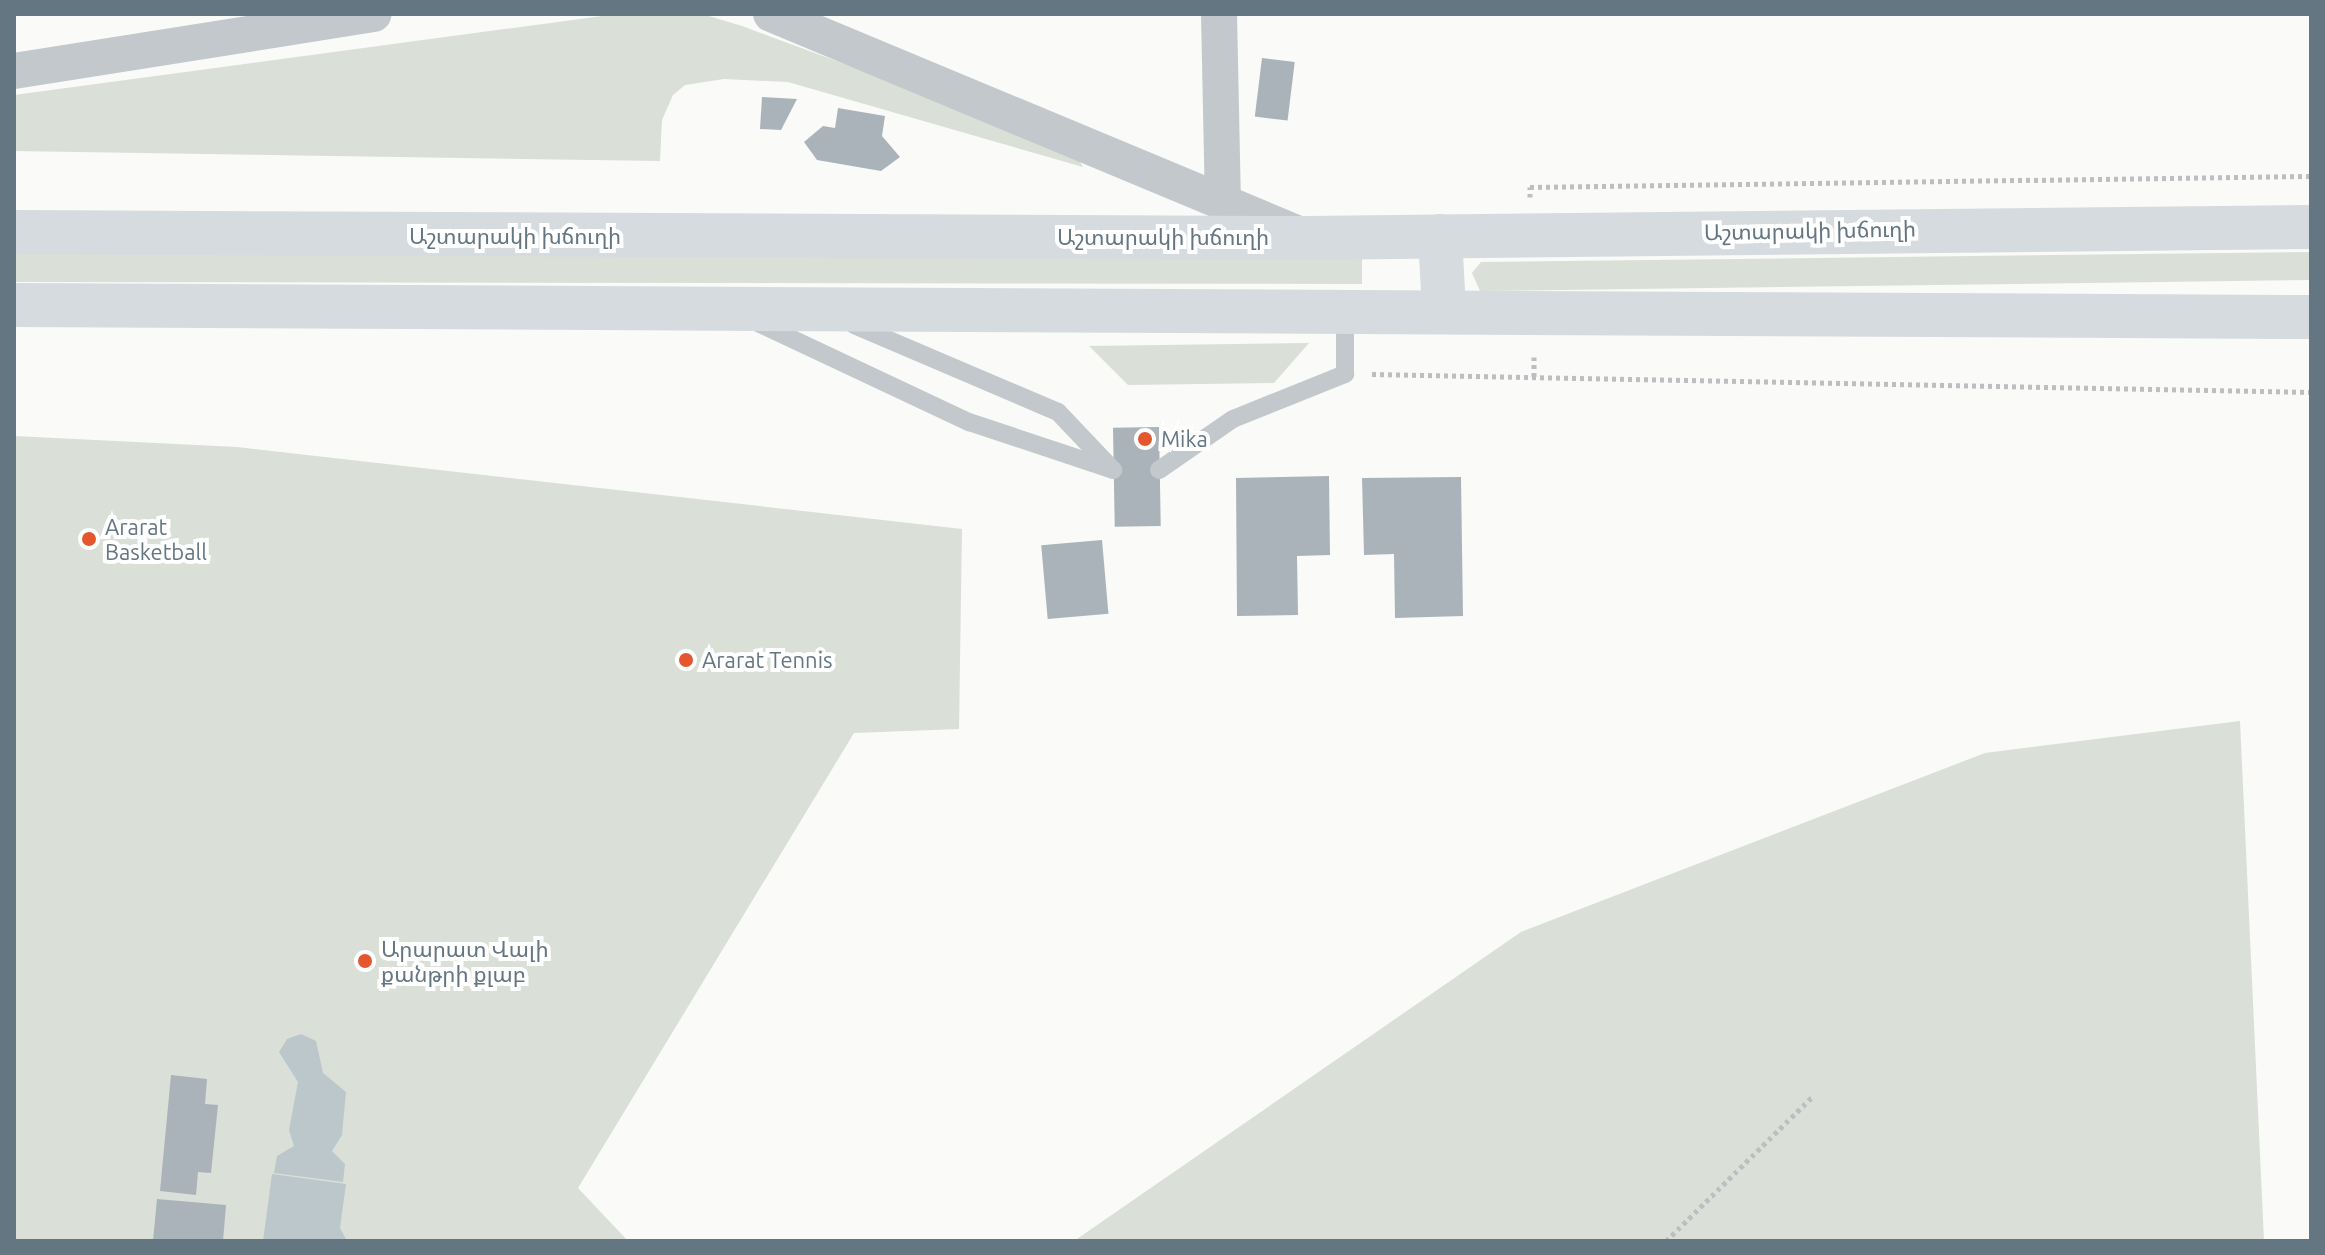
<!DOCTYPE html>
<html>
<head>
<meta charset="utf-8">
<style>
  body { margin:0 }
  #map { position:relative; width:2325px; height:1255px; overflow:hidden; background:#fafaf8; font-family:Ubuntu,"Noto Sans Armenian",sans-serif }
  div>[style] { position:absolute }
  .green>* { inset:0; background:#dadfd7 }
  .water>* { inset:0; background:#bbc7cb }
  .building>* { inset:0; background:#aab3b9; transform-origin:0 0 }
  .path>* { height:5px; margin-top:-2.5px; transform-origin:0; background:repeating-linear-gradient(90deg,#bbbfc2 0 4px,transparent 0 8px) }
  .service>* { height:18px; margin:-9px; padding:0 9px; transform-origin:9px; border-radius:9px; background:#c3c8cc }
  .minor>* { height:36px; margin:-18px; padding:0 18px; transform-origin:18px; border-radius:18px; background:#c3c8cc }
  .trunk>* { height:44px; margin:-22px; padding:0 22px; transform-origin:22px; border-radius:22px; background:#d6dbdf }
  .dots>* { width:22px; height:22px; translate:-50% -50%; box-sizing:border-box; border:4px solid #fff; border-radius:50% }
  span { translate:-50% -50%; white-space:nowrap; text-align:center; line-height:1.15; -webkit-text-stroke:8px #fff; paint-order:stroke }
  .street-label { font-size:22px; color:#657683 }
  .poi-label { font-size:22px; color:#657683 }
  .left { translate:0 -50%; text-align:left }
  .frame { position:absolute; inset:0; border:16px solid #657683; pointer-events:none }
</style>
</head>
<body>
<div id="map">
  <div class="green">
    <div style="clip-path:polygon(617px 14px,702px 14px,742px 26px,1072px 148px,1083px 167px,788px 82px,724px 79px,685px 85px,673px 95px,662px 120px,660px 161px,14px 151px,14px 95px)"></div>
    <div style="clip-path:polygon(14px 251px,1362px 258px,1362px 284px,14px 282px)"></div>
    <div style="clip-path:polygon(2311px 252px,2311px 280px,1480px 291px,1472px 273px,1481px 262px)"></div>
    <div style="clip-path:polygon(1309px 343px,1274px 383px,1128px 385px,1089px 346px)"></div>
    <div style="clip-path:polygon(14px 436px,237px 447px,962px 529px,959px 729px,854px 733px,578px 1188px,628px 1241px,14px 1241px)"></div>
    <div style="clip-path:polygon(2240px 721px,2264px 1241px,1074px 1241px,1521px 932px,1985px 753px)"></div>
  </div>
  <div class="water">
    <div style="clip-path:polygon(301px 1034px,316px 1041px,323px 1073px,346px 1092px,342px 1135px,332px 1151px,345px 1164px,343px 1182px,274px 1173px,277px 1156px,294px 1146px,289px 1130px,298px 1082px,279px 1052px,287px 1039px)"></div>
    <div style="clip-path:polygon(272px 1174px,346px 1184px,340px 1228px,347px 1241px,263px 1241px)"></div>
  </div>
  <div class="building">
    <div style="left:1262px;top:58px;width:33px;height:59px;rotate:7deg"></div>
    <div style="clip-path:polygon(762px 97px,797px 99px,781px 130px,760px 129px)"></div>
    <div style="clip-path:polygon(838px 108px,885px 116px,882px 136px,900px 157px,881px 171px,817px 160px,804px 142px,823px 126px,835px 128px)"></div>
    <div style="left:1159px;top:427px;width:99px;height:46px;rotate:89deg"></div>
    <div style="clip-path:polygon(1329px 476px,1330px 555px,1297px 556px,1298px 615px,1237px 616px,1236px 478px)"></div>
    <div style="clip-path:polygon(1461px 477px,1463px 616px,1395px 618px,1394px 554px,1364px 555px,1362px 478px)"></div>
    <div style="left:1102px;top:540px;width:74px;height:61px;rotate:85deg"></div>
    <div style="clip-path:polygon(171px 1075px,207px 1079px,205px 1104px,218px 1105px,211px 1173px,198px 1172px,196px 1195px,160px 1191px)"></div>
    <div style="clip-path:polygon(157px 1199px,226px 1205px,223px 1241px,153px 1241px)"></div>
  </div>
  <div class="path">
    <div style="left:1530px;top:197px;width:10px;rotate:-90deg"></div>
    <div style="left:1530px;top:187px;width:781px;rotate:-0.81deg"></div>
    <div style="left:1534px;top:357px;width:22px;rotate:90deg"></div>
    <div style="left:1372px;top:374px;width:939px;rotate:1.1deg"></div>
    <div style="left:1666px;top:1241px;width:206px;rotate:-44.6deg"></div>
  </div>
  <div class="service">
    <div style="left:754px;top:321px;width:238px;rotate:25.2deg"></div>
    <div style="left:969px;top:422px;width:152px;rotate:18.4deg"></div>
    <div style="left:854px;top:325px;width:222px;rotate:23.1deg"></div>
    <div style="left:1058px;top:412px;width:80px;rotate:46.5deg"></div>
    <div style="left:1159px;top:470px;width:90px;rotate:-34.6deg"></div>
    <div style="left:1233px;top:419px;width:121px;rotate:-21.9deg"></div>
    <div style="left:1345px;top:374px;width:63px;rotate:-90deg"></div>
  </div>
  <div class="minor">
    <div style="left:771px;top:14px;width:572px;rotate:22.62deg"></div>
    <div style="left:1219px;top:14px;width:188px;rotate:88.8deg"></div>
    <div style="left:14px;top:71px;width:364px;rotate:-9deg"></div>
  </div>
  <div class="trunk">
    <div style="left:14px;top:232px;width:1293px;rotate:0.27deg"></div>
    <div style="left:1307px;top:238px;width:1004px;rotate:-0.63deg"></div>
    <div style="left:1440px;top:236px;width:74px;rotate:86.9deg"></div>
    <div style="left:14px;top:305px;width:2297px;rotate:0.3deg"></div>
  </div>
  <div class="dots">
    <div style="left:1145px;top:439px;background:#e4572e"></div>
    <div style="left:89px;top:539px;background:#e4572e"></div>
    <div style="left:686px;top:660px;background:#e4572e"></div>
    <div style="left:365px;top:961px;background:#e4572e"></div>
  </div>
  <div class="street-label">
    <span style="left:1810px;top:230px;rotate:-1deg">Աշտարակի խճուղի</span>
    <span style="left:515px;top:236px">Աշտարակի խճուղի</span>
    <span style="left:1163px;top:237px">Աշտարակի խճուղի</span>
  </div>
  <div class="poi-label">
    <span class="left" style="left:1161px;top:439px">Mika</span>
    <span class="left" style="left:105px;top:539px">Ararat<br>Basketball</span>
    <span class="left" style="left:702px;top:660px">Ararat Tennis</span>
    <span class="left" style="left:381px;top:961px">Արարատ Վալի<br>քանթրի քլաբ</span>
  </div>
  <div class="frame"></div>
</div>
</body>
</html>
